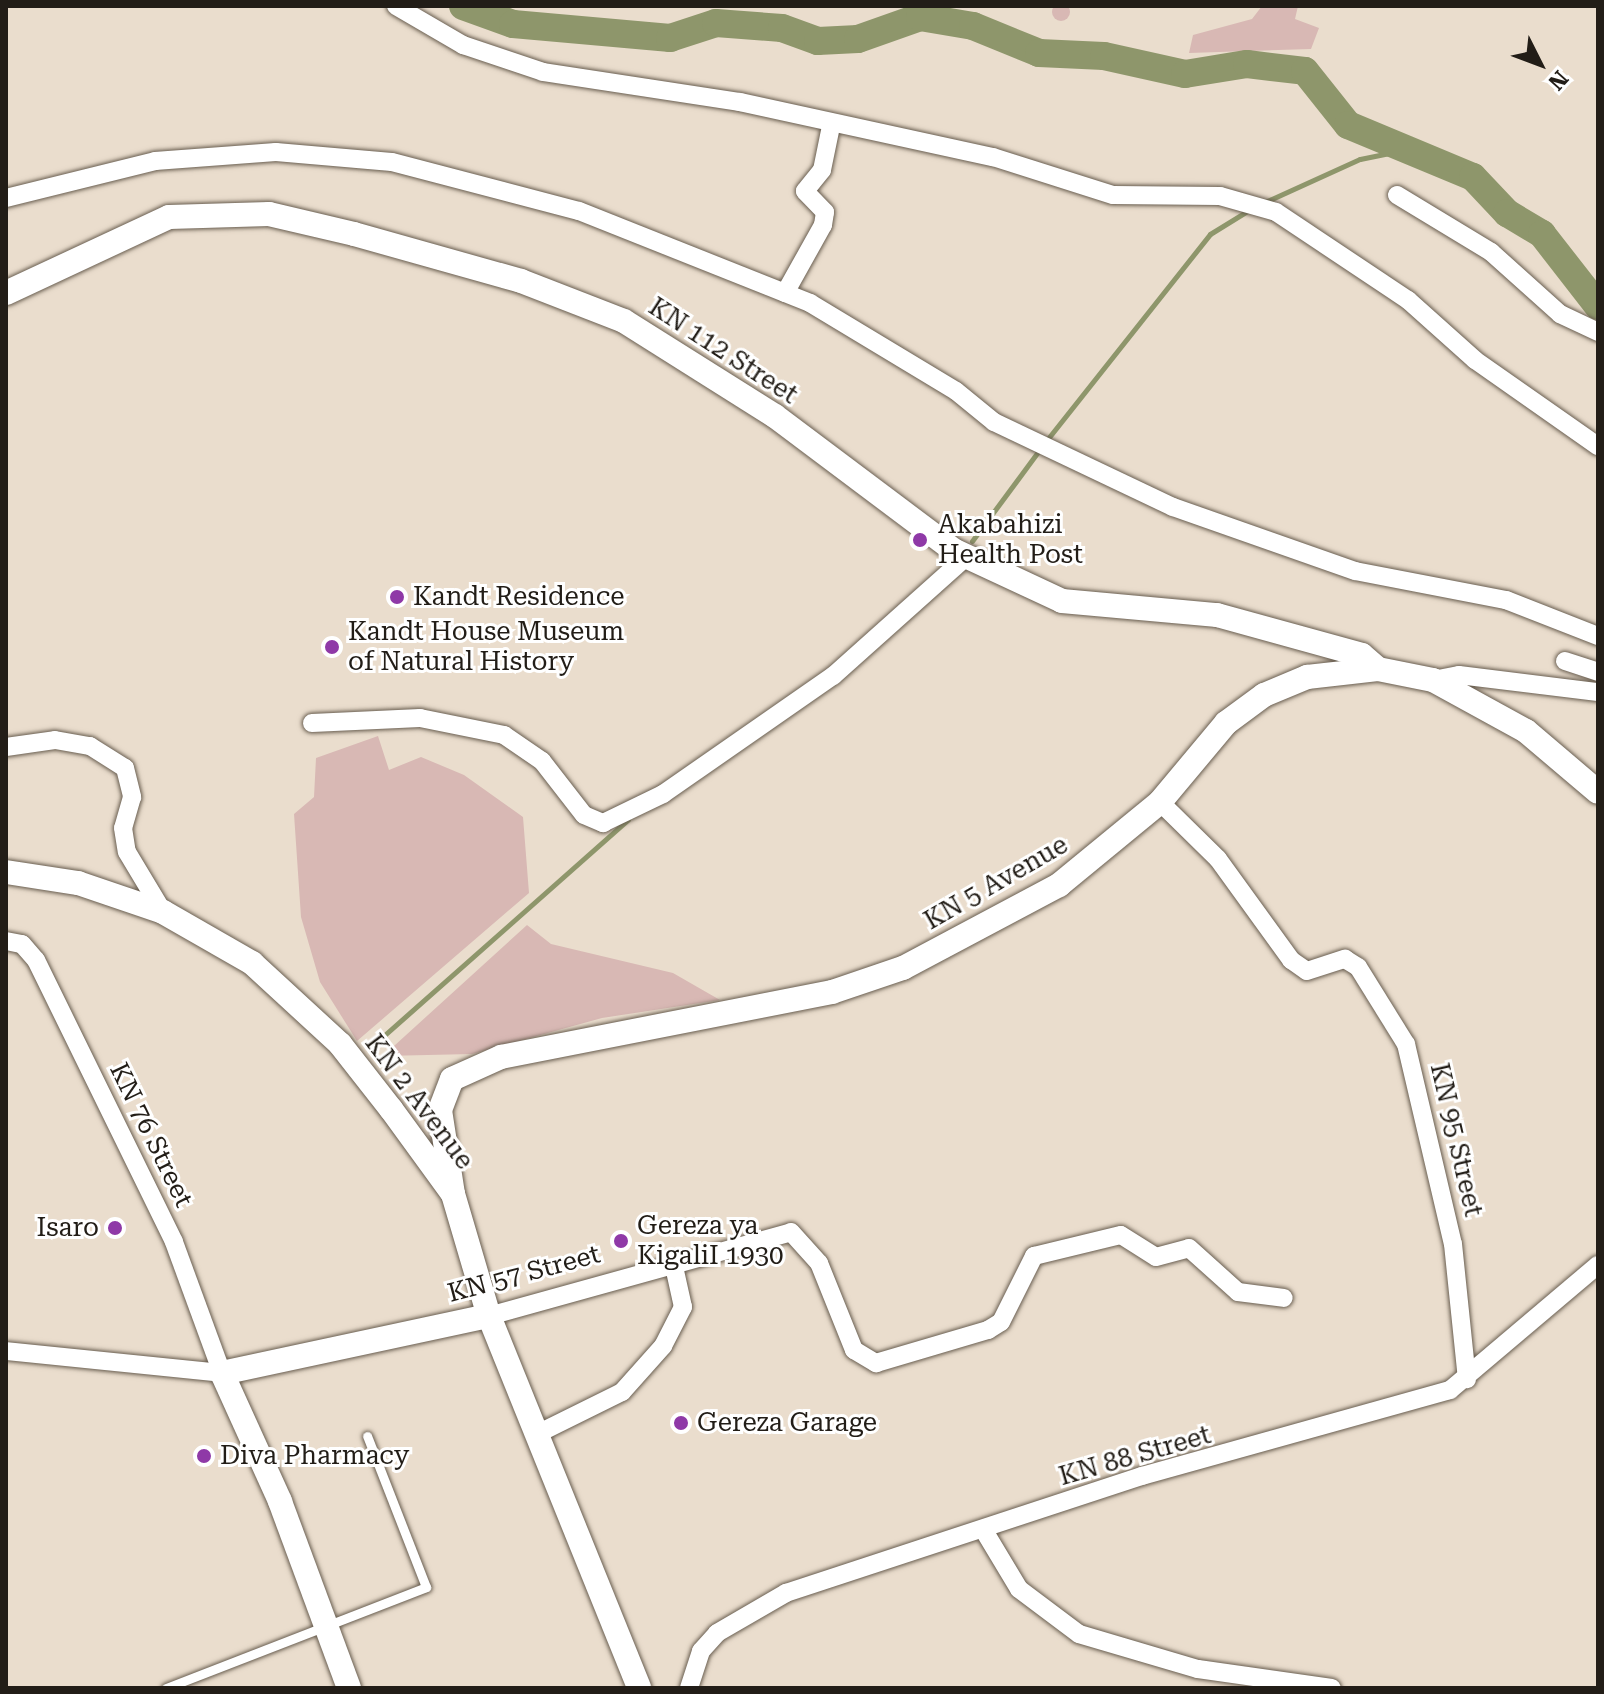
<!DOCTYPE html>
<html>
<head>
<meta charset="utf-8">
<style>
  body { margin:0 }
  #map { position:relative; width:1604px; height:1694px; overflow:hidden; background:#eaddcd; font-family:"Roboto Serif",serif }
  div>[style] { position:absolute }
  .green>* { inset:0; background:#d8b8b4 }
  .round { border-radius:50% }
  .stream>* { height:5px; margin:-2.5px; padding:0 2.5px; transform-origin:2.5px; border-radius:2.5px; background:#8e966b }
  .river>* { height:28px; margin:-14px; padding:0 14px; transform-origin:14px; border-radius:14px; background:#8e966b }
  .roads { filter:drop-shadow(0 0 2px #685d4f) drop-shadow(0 0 2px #685d4f) }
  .lane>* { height:9px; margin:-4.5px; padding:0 4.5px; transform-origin:4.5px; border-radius:4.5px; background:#fff }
  .street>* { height:18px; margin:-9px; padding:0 9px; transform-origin:9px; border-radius:9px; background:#fff }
  .secondary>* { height:24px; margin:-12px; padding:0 12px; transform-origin:12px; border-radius:12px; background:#fff }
  .dots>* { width:22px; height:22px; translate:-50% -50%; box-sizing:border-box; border:4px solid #fff; border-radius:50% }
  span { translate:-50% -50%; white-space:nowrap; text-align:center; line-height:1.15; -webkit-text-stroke:6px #fff; paint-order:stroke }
  .street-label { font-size:26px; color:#221d17 }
  .poi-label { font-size:26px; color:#221d17 }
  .left { translate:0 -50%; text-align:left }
  .right { translate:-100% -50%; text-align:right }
  .frame { position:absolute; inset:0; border:8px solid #221d17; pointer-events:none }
  .north { position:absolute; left:1500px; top:24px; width:80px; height:80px; -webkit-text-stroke:6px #fff; paint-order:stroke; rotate:132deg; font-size:22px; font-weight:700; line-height:32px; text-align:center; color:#221d17 }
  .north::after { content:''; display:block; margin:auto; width:28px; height:36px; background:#221d17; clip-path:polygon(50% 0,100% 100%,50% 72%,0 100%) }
</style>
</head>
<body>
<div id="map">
  <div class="green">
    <div class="round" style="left:1052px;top:3px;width:18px;height:18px"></div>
    <div style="clip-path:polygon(1262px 6px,1298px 6px,1295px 19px,1319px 28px,1311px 49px,1189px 53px,1193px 35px,1252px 19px)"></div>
    <div style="clip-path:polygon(378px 736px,389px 770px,421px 757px,464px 775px,523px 817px,529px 893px,357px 1041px,320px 982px,301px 917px,294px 814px,314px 797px,316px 758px)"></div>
    <div style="clip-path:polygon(527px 925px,551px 944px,673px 973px,720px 1000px,602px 1018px,472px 1054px,383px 1056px)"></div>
  </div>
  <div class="stream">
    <div style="left:1265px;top:202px;width:104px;rotate:-24.4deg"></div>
    <div style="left:1360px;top:159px;width:45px;rotate:-11.6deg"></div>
    <div style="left:1046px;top:441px;width:264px;rotate:-51.6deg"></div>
    <div style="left:1210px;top:234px;width:46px;rotate:-31.6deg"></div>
    <div style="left:972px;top:541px;width:114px;rotate:-53.5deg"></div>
    <div style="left:371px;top:1047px;width:343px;rotate:-41.5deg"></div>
  </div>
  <div class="river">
    <div style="left:463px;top:6px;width:53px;rotate:19.8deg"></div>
    <div style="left:513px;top:24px;width:158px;rotate:5.1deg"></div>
    <div style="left:670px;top:38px;width:48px;rotate:-18.1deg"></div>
    <div style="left:716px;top:23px;width:66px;rotate:4.3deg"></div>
    <div style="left:782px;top:28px;width:38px;rotate:20deg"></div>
    <div style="left:818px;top:41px;width:40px;rotate:-2.9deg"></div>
    <div style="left:858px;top:39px;width:66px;rotate:-19.5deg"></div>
    <div style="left:920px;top:17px;width:54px;rotate:9.6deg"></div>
    <div style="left:973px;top:26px;width:71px;rotate:22.2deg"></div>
    <div style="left:1039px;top:53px;width:65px;rotate:2.6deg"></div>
    <div style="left:1104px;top:56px;width:83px;rotate:12.5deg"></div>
    <div style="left:1185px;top:74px;width:63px;rotate:-9.2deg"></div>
    <div style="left:1247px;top:64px;width:58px;rotate:6.9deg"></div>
    <div style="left:1305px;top:71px;width:69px;rotate:51.5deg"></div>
    <div style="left:1348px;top:125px;width:135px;rotate:22.6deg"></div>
    <div style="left:1473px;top:177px;width:50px;rotate:46.6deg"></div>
    <div style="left:1507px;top:213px;width:41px;rotate:31deg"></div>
    <div style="left:1542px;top:234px;width:91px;rotate:52.1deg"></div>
  </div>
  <div class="roads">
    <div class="lane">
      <div style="left:166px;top:1688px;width:279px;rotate:-21.2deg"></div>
      <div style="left:426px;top:1587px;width:162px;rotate:-111.3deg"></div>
    </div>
    <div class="street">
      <div style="left:396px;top:6px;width:78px;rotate:30.2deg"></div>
      <div style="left:463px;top:45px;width:84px;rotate:18.6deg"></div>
      <div style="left:543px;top:72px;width:199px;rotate:8.7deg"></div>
      <div style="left:740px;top:102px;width:259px;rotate:12.3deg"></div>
      <div style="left:993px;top:157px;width:126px;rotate:17.6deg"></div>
      <div style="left:1113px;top:195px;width:107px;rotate:0.5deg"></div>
      <div style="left:1220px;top:196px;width:58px;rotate:15.9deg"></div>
      <div style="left:1276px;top:212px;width:159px;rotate:33.7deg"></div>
      <div style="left:1408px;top:300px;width:90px;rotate:41.8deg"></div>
      <div style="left:1475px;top:360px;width:150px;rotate:35deg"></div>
      <div style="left:1397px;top:195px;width:110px;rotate:31.2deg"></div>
      <div style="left:1491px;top:252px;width:93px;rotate:41.9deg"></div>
      <div style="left:1560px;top:314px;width:42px;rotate:25.3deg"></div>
      <div style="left:6px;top:198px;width:154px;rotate:-13.9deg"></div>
      <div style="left:155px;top:161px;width:121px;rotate:-4.3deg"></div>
      <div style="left:276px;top:152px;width:116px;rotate:4.9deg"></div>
      <div style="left:392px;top:162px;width:193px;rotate:14.7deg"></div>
      <div style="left:579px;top:211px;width:249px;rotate:21.7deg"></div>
      <div style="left:810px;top:303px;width:170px;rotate:31.1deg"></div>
      <div style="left:956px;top:391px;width:49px;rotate:39.2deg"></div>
      <div style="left:994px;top:422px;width:198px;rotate:25.4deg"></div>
      <div style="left:1173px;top:507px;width:193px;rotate:19.4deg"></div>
      <div style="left:1355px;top:571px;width:154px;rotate:10.9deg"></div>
      <div style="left:1506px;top:600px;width:99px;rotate:21.4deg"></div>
      <div style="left:785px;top:293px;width:78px;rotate:-60.8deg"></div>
      <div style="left:823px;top:225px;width:13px;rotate:-81deg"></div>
      <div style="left:825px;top:212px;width:29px;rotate:-134deg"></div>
      <div style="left:805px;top:191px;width:27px;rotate:-51deg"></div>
      <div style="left:822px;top:170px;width:45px;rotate:-78.4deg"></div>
      <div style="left:1565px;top:661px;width:35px;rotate:18deg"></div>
      <div style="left:1433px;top:680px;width:26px;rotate:-11deg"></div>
      <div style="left:1459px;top:675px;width:140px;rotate:7deg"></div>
      <div style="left:312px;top:723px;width:108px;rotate:-2.7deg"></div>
      <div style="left:420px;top:718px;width:86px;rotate:11.4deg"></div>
      <div style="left:504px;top:735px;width:46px;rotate:34.4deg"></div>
      <div style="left:542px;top:761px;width:68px;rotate:52.1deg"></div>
      <div style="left:584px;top:815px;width:21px;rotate:23deg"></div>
      <div style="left:603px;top:823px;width:67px;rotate:-25.8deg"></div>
      <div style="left:663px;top:794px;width:207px;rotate:-34.8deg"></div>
      <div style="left:833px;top:676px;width:180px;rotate:-41.8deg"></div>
      <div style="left:6px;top:747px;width:49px;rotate:-8.1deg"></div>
      <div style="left:55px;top:740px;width:36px;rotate:10deg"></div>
      <div style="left:90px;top:746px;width:41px;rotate:32.2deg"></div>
      <div style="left:125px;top:768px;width:30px;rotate:76deg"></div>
      <div style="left:132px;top:797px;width:32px;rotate:106deg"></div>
      <div style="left:123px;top:828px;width:24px;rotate:81deg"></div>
      <div style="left:127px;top:852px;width:70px;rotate:59deg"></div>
      <div style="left:1160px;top:802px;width:81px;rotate:44.5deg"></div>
      <div style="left:1218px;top:859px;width:125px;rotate:54.1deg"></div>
      <div style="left:1291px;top:960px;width:19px;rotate:35deg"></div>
      <div style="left:1307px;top:971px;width:40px;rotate:-18deg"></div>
      <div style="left:1345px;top:959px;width:15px;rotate:32deg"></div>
      <div style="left:1358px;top:967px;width:91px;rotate:58.1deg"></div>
      <div style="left:1406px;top:1044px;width:205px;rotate:76.8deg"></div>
      <div style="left:1453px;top:1244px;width:136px;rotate:84.1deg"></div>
      <div style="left:6px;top:941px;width:16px;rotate:11deg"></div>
      <div style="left:22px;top:944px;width:21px;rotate:49deg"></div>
      <div style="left:36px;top:960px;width:314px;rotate:63.9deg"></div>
      <div style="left:174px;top:1242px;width:140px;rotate:69.9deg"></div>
      <div style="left:222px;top:1373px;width:217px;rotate:-174.2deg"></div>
      <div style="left:489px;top:1316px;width:313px;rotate:-15.5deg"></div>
      <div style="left:791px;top:1232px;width:42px;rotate:47.9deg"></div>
      <div style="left:819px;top:1263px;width:94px;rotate:68.1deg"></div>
      <div style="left:854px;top:1350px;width:26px;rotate:31deg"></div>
      <div style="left:876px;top:1363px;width:117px;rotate:-16.4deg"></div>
      <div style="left:988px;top:1330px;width:15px;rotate:-32deg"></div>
      <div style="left:1001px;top:1322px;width:74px;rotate:-63.4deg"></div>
      <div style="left:1034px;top:1256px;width:89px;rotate:-13.6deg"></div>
      <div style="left:1121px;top:1235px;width:41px;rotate:32.2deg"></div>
      <div style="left:1156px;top:1257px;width:34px;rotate:-15deg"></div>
      <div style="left:1189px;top:1248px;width:66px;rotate:41.9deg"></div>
      <div style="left:1238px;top:1292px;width:46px;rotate:7.4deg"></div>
      <div style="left:535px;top:1435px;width:97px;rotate:-26.3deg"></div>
      <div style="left:622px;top:1392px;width:62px;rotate:-48.3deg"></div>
      <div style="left:663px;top:1346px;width:44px;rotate:-62.9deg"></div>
      <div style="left:683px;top:1307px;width:46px;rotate:-102.5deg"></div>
      <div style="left:983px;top:1529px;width:70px;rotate:59deg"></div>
      <div style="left:1019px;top:1589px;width:75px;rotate:36.9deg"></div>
      <div style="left:1079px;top:1634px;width:124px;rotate:16.4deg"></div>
      <div style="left:1198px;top:1669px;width:135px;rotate:8.1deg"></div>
      <div style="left:689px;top:1688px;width:39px;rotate:-72deg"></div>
      <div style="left:701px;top:1651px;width:24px;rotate:-48deg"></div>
      <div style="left:717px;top:1633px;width:80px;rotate:-30.1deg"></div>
      <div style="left:786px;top:1593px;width:375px;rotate:-18.2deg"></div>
      <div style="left:1142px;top:1476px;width:320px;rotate:-15.6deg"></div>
      <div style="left:1450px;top:1390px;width:194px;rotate:-40.2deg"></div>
    </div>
    <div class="secondary">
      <div style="left:6px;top:293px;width:180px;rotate:-25deg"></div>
      <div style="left:169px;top:217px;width:100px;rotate:-1.7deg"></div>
      <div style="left:269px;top:214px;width:87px;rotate:13.2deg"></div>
      <div style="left:354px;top:234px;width:173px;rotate:15.7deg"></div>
      <div style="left:521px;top:281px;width:110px;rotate:21.2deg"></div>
      <div style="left:624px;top:321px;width:178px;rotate:32.2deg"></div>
      <div style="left:775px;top:416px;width:225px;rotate:36.9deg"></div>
      <div style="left:955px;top:551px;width:118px;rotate:25deg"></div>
      <div style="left:1062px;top:601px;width:156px;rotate:5.2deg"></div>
      <div style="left:1217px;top:615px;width:150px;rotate:15.4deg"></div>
      <div style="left:1362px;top:655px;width:21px;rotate:41deg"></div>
      <div style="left:6px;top:872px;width:73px;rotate:8.7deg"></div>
      <div style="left:78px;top:883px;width:90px;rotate:18.8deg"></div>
      <div style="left:163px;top:912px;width:103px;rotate:29.8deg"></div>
      <div style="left:252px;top:963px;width:120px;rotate:42.6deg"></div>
      <div style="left:340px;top:1044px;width:83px;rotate:51.9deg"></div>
      <div style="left:391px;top:1109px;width:105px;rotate:53.9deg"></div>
      <div style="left:453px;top:1194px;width:127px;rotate:73.6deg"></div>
      <div style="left:489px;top:1316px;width:401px;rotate:68deg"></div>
      <div style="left:453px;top:1194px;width:85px;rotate:-98.8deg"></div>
      <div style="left:440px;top:1110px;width:33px;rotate:-69deg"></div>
      <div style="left:452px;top:1079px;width:54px;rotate:-24.2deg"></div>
      <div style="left:501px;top:1057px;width:337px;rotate:-11.1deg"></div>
      <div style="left:832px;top:992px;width:75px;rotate:-18.7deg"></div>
      <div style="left:903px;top:968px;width:177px;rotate:-28deg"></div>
      <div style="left:1059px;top:885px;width:131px;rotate:-39.4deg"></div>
      <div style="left:1160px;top:802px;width:103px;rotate:-50.1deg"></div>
      <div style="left:1226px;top:723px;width:47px;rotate:-36.4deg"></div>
      <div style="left:1264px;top:695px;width:47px;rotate:-22.7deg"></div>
      <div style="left:1307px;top:677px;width:71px;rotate:-6.4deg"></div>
      <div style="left:1378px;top:669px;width:56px;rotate:11.3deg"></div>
      <div style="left:1433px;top:680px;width:106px;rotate:28.7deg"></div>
      <div style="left:1526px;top:731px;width:94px;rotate:40.3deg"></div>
      <div style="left:349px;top:1688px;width:199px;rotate:-110.3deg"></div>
      <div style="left:280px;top:1501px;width:141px;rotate:-114.4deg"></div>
      <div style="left:222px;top:1373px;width:273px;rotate:-12.1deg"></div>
    </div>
  </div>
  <div class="dots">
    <div style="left:920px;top:540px;background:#8f39a7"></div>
    <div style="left:397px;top:597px;background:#8f39a7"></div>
    <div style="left:332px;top:647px;background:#8f39a7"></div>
    <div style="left:115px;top:1228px;background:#8f39a7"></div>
    <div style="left:621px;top:1241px;background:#8f39a7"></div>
    <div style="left:681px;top:1423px;background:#8f39a7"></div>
    <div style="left:204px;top:1456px;background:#8f39a7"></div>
  </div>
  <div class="street-label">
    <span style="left:723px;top:351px;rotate:33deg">KN 112 Street</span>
    <span style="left:996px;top:883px;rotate:-30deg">KN 5 Avenue</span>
    <span style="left:419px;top:1102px;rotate:53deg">KN 2 Avenue</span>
    <span style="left:151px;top:1135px;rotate:64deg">KN 76 Street</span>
    <span style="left:1456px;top:1140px;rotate:77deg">KN 95 Street</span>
    <span style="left:524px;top:1274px;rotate:-15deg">KN 57 Street</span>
    <span style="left:1135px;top:1456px;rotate:-16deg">KN 88 Street</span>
  </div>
  <div class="poi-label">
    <span class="left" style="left:938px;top:540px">Akabahizi<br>Health Post</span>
    <span class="left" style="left:413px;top:597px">Kandt Residence</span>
    <span class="left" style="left:348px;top:647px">Kandt House Museum<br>of Natural History</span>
    <span class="left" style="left:637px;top:1241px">Gereza ya<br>KigaliI 1930</span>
    <span class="right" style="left:99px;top:1228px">Isaro</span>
    <span class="left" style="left:697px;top:1423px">Gereza Garage</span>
    <span class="left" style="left:220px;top:1456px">Diva Pharmacy</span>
  </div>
  <div class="frame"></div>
  <div class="north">N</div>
</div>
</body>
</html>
